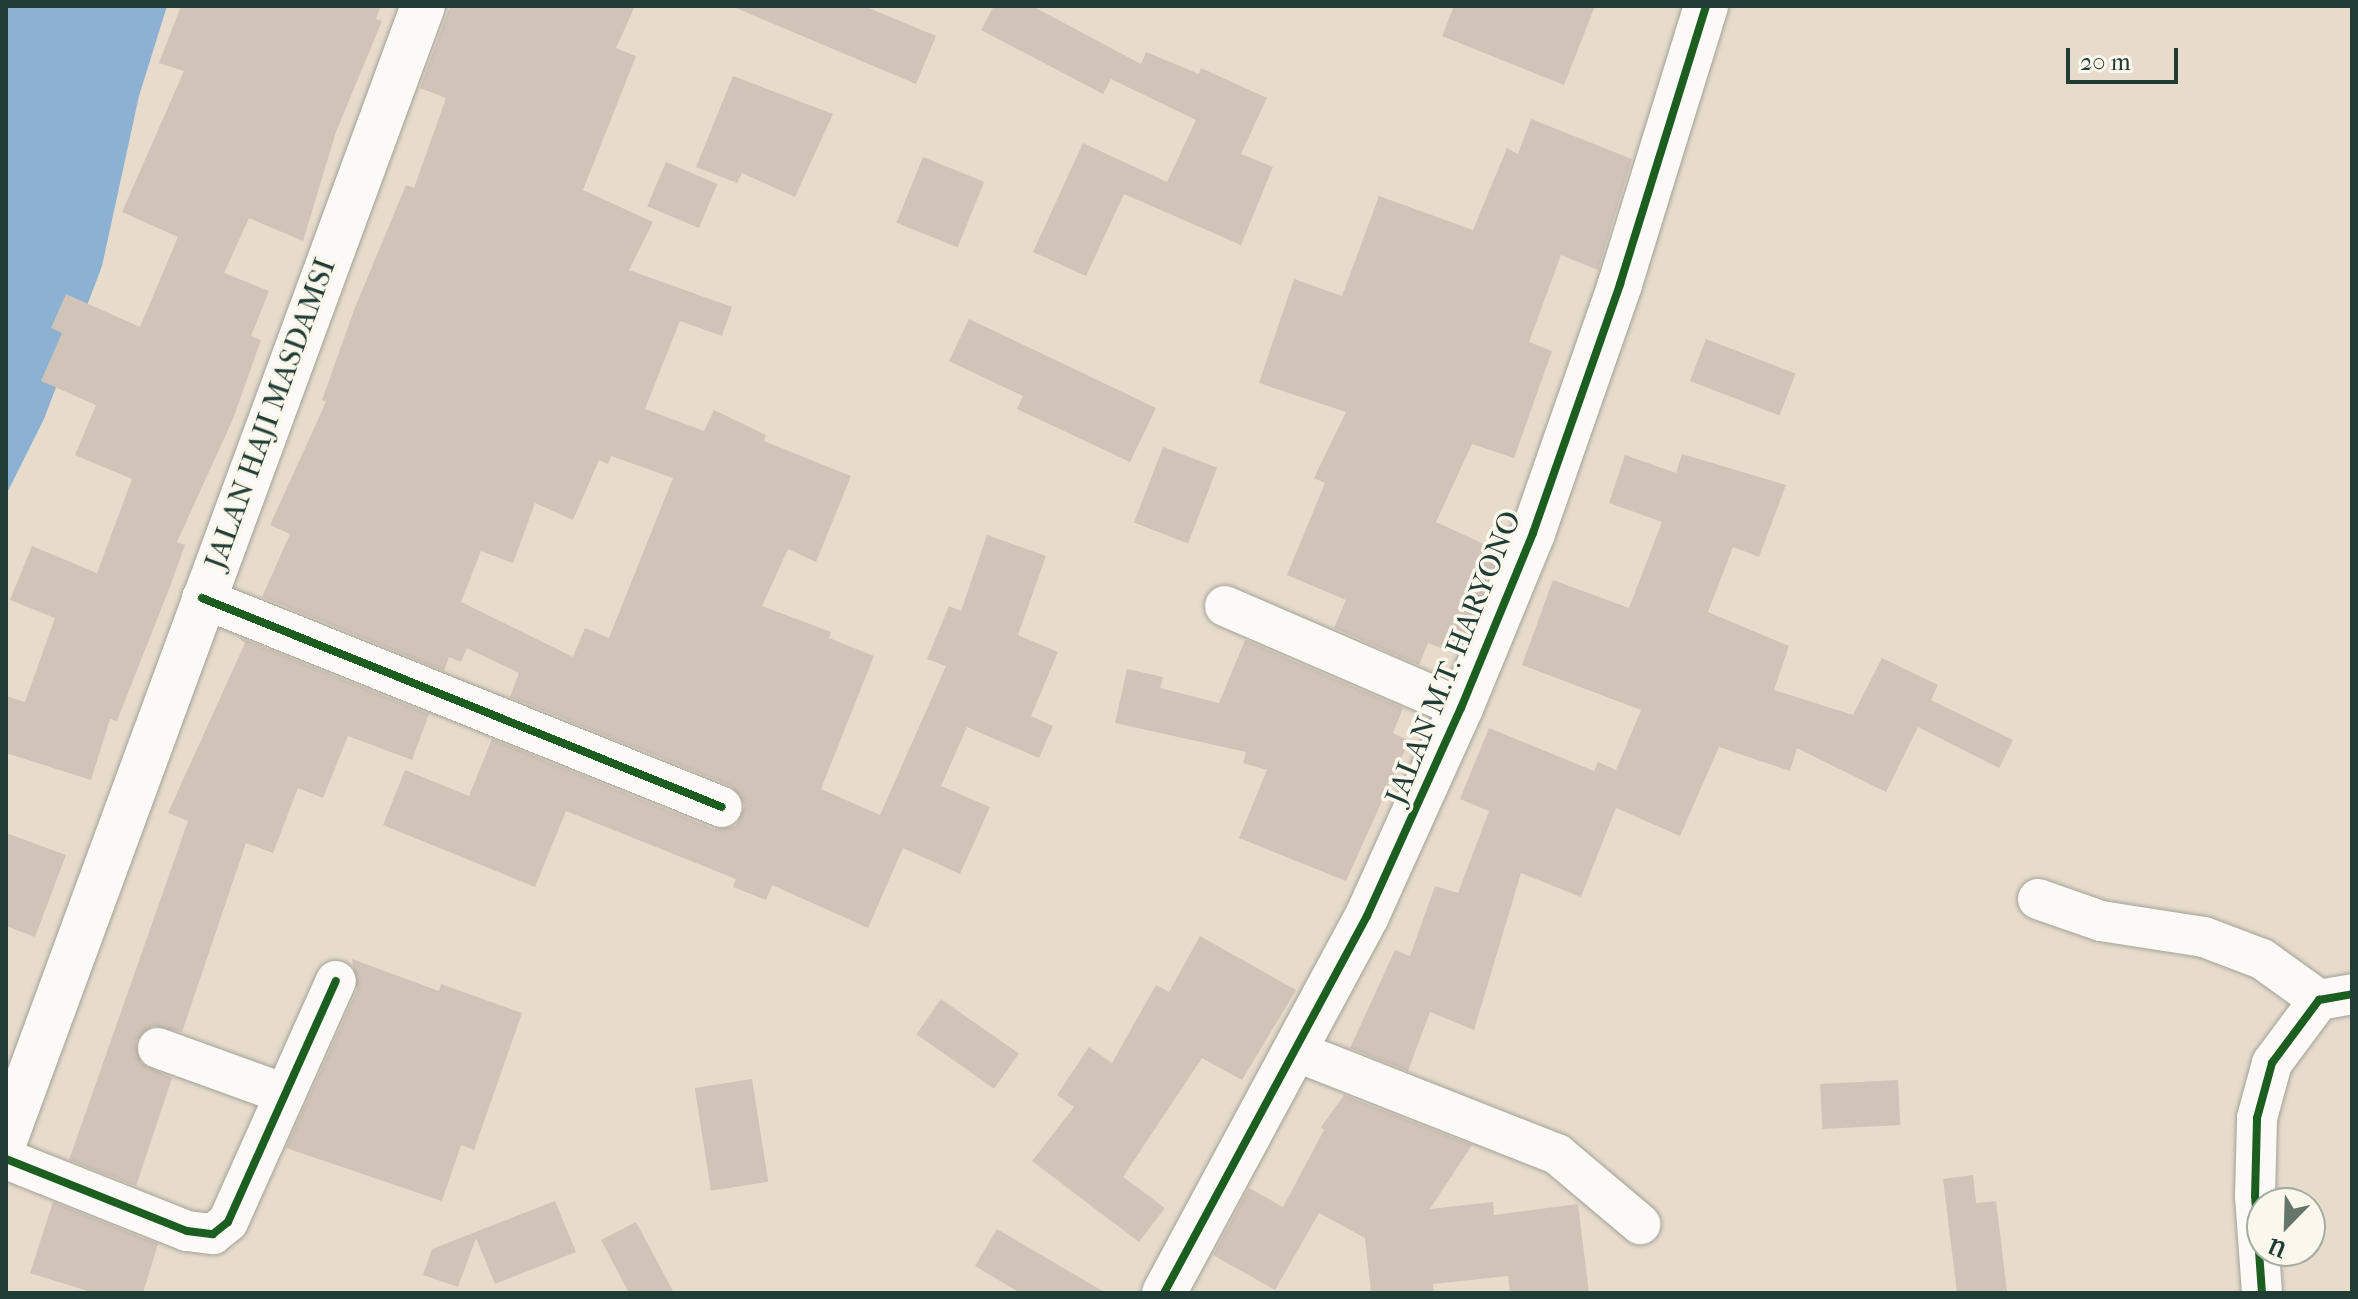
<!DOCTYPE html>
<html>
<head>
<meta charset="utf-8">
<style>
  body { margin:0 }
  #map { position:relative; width:2358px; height:1299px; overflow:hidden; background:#e7dccc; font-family:"IM FELL French Canon",serif }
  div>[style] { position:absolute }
  .water>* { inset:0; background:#8cb1d2 }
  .building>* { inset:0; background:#d0c3b8; transform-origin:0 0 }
  .roads { filter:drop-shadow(0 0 2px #a3a197) drop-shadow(0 0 2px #a3a197) }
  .minor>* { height:40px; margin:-20px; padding:0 20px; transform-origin:20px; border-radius:20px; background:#fbfaf7 }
  .tertiary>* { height:44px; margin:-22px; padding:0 22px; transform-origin:22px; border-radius:22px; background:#fbfaf7 }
  .trunk>* { height:44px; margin:-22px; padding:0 22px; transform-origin:22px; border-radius:22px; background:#fbfaf7 }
  .cycleway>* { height:8px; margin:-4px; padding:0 4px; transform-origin:4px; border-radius:4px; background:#1b5e20 }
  span { translate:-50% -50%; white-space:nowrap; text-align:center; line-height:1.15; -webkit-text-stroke:7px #fbf7ec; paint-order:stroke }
  .street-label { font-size:30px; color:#1f3d34 }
  .frame { position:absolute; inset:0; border:8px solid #1f3d34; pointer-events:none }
  .north { position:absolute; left:2246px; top:1187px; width:80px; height:80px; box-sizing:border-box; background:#fbf7ec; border:2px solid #a3ada2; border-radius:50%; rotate:203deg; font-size:22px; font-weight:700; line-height:32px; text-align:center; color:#1f3d34 }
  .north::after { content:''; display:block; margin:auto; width:28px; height:36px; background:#657569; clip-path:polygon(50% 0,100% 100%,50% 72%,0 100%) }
  .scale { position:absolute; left:2066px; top:48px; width:112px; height:36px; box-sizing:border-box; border:4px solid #1f3d34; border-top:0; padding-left:10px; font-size:24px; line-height:28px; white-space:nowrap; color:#1f3d34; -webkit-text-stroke:6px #fbf7ec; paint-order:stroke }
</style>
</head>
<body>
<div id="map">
  <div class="water">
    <div style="clip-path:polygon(6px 6px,167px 6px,139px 96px,102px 266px,44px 419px,6px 495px)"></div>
  </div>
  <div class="building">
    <div style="clip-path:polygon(181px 6px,381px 6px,376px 19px,382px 21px,336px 132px,303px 241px,249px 218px,224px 273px,269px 291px,251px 336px,261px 340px,233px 419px,177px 542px,185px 545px,169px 589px,117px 721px,110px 719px,91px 780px,6px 753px,6px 696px,25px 702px,55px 618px,10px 600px,32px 546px,97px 573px,132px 479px,75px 455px,96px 405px,41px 381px,62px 333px,51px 328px,66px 294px,140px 327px,178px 237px,122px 212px,184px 71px,159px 63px)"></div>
    <div style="clip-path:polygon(evenodd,450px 6px,635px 6px,616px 48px,636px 56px,583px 190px,653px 222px,629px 270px,732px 307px,722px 336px,680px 321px,645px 409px,704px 431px,714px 410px,766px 435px,764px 441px,851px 476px,816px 562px,788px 549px,762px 606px,831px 632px,829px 638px,874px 656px,821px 789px,880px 815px,946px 666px,927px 659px,949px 606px,961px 611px,987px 535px,1046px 556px,1018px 635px,1058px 652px,1031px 716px,1053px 726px,1039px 758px,967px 727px,941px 786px,990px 807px,960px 874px,903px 848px,868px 928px,772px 885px,766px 900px,733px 887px,736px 879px,566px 811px,535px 887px,383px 825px,405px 770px,469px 796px,492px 739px,714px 829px,736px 826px,745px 805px,731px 786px,510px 697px,519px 673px,467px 648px,461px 662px,449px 657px,444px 671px,262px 597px,290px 534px,270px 525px,326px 402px,322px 400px,354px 310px,406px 185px,414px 188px,446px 98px,420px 88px,450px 6px,611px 456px,673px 478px,609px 638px,585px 628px,573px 657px,461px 602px,481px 551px,513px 563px,535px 503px,573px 520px,599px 460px,608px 464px,611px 456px)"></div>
    <div style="clip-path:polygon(731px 6px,864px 6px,936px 36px,916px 84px)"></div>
    <div style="clip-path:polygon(994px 6px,1032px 6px,1141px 64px,1146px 52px,1199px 74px,1201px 68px,1267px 98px,1241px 154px,1273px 167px,1241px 245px,1124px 194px,1086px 276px,1033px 252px,1083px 143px,1167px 182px,1196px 120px,1111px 79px,1103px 94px,981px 30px)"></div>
    <div style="clip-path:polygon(1454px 6px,1595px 6px,1564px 85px,1442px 36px)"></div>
    <div style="clip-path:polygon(733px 76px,833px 114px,795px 197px,742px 173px,737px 183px,696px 167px)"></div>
    <div style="clip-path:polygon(1531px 119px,1632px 159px,1598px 270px,1561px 255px,1529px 342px,1552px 351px,1514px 458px,1472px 444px,1436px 522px,1499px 551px,1456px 654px,1428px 643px,1419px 665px,1334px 628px,1346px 600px,1287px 575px,1325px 483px,1314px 478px,1346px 412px,1259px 383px,1294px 279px,1342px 296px,1379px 196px,1473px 230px,1507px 148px,1518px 154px)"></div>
    <div style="left:923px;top:157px;width:66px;height:71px;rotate:22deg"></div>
    <div style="left:666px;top:162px;width:56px;height:48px;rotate:23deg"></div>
    <div style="clip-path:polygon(969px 319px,1156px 408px,1130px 462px,1017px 409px,1023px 396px,949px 361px)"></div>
    <div style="left:1706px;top:339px;width:96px;height:45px;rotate:21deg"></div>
    <div style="left:1163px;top:447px;width:58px;height:81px;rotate:21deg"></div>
    <div style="clip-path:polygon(1682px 454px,1786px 485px,1759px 557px,1733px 547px,1708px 612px,1789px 646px,1774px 690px,1853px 715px,1882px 658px,1938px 685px,1931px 700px,2013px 740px,1999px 768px,1918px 727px,1886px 792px,1797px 748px,1790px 771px,1719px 747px,1680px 836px,1616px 808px,1581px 897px,1521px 873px,1474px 1030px,1430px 1012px,1408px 1071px,1350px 1048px,1395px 950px,1410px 956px,1435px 886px,1458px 893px,1489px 811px,1460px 799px,1489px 728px,1594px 771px,1598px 762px,1616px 770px,1641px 710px,1522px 665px,1553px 580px,1629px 608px,1662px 522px,1609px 503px,1625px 455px,1676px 473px)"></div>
    <div style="clip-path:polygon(238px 637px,429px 714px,412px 760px,348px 736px,323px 798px,298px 788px,273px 853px,246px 843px,182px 1032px,153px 1026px,136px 1041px,141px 1063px,172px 1078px,136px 1186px,69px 1160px,188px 821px,168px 813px,245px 643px)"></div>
    <div style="clip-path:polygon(1245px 640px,1403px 708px,1393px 733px,1409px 741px,1346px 881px,1239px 838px,1267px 770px,1243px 763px,1246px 752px,1115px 723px,1127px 669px,1163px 677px,1160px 688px,1219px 703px)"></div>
    <div style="clip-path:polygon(6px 833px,66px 855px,35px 937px,6px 926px)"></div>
    <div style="clip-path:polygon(1200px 936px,1296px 990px,1242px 1080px,1202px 1058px,1123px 1177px,1165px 1208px,1139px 1242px,1032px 1161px,1074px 1107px,1057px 1095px,1089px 1047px,1112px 1063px,1156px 985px,1169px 992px)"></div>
    <div style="clip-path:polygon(352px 959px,439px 991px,441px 984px,522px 1013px,474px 1150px,461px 1145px,442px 1201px,286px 1148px,357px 990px)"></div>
    <div style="left:941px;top:999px;width:95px;height:43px;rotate:35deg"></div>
    <div style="left:752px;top:1079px;width:104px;height:58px;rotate:81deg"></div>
    <div style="left:1898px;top:1080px;width:45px;height:78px;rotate:87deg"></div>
    <div style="clip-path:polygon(1344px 1095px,1472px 1145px,1430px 1209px,1493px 1202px,1494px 1215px,1578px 1204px,1589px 1293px,1510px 1293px,1508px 1276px,1433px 1284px,1434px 1293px,1371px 1293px,1365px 1238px,1319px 1213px,1275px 1290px,1213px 1255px,1249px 1188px,1283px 1207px,1324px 1130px,1321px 1127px)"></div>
    <div style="clip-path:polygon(1973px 1175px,1976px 1203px,1996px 1201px,2007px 1291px,1957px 1293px,1943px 1179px)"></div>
    <div style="clip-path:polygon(555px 1201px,576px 1252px,495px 1284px,476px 1238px,458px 1287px,423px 1275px,432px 1249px)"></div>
    <div style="clip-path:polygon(53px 1202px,158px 1244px,143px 1293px,94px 1293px,30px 1273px)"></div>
    <div style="clip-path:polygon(636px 1222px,674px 1293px,629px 1293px,601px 1240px)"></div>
    <div style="clip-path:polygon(997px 1229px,1106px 1293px,1020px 1293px,975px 1266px)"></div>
  </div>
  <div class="roads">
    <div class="minor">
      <div style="left:202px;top:598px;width:560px;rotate:21.9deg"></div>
      <div style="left:1225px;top:606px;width:257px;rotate:23.4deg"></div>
      <div style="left:2038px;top:899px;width:67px;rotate:19.2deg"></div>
      <div style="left:2101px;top:921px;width:104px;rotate:8.8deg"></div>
      <div style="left:2204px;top:937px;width:62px;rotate:20.8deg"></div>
      <div style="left:2262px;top:959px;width:70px;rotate:35.7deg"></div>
      <div style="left:158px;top:1048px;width:135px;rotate:19.9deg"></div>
      <div style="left:1295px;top:1051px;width:282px;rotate:21.5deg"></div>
      <div style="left:1557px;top:1154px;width:109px;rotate:40.1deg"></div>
      <div style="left:6px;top:1159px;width:195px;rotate:21.7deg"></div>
      <div style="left:187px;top:1231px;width:26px;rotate:7deg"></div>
      <div style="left:213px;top:1234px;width:19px;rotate:-39deg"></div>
      <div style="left:228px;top:1222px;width:264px;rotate:-65.9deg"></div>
      <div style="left:2262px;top:1293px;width:97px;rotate:-94.1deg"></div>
      <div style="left:2255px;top:1196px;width:78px;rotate:-88.5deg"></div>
      <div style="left:2257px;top:1118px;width:57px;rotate:-74.7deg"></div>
      <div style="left:2272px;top:1063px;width:79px;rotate:-53.3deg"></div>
      <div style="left:2319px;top:1000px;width:34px;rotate:-10deg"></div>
    </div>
    <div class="tertiary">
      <div style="left:1164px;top:1293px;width:428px;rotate:-61.7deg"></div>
      <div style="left:1367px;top:916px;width:228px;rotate:-65.7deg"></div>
      <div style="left:1461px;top:708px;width:189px;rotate:-67.6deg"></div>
      <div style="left:1533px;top:533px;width:264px;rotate:-70.7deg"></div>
      <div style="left:1620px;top:284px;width:291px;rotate:-72.8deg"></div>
    </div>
    <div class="trunk">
      <div style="left:6px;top:1138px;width:1206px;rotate:-69.78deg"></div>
    </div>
  </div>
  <div class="cycleway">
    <div style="left:202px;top:598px;width:560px;rotate:21.9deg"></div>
    <div style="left:6px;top:1159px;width:195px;rotate:21.7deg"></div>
    <div style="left:187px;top:1231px;width:26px;rotate:7deg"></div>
    <div style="left:213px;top:1234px;width:19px;rotate:-39deg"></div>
    <div style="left:228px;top:1222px;width:264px;rotate:-65.9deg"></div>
    <div style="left:1164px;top:1293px;width:428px;rotate:-61.7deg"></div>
    <div style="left:1367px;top:916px;width:228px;rotate:-65.7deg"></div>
    <div style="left:1461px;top:708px;width:189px;rotate:-67.6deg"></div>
    <div style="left:1533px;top:533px;width:264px;rotate:-70.7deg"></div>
    <div style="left:1620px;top:284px;width:291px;rotate:-72.8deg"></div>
    <div style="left:2262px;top:1293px;width:97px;rotate:-94.1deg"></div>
    <div style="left:2255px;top:1196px;width:78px;rotate:-88.5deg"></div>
    <div style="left:2257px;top:1118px;width:57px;rotate:-74.7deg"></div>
    <div style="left:2272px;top:1063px;width:79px;rotate:-53.3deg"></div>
    <div style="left:2319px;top:1000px;width:34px;rotate:-10deg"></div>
  </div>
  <div class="street-label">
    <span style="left:271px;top:414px;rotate:-70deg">JALAN HAJI MASDAMSI</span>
    <span style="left:1454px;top:658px;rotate:-68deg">JALAN M.T. HARYONO</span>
  </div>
  <div class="frame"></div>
  <div class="north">U</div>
  <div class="scale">20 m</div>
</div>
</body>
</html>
